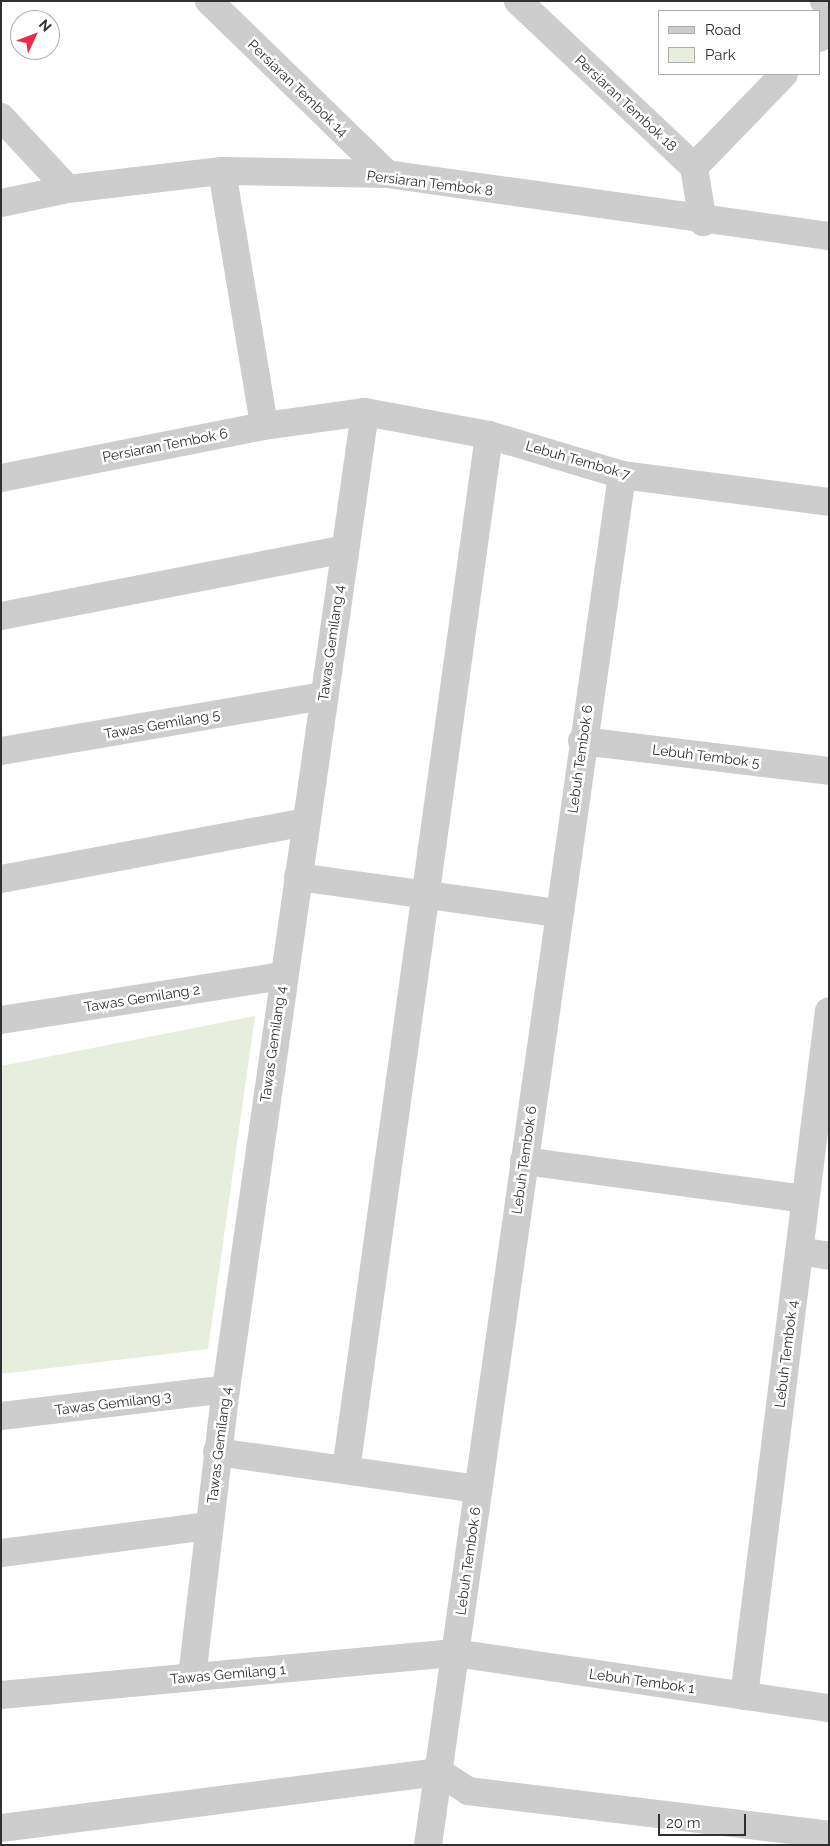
<!DOCTYPE html>
<html>
<head>
<meta charset="utf-8">
<style>
  body { margin:0 }
  #map { position:relative; width:830px; height:1846px; overflow:hidden; background:#fff; font-family:Raleway,sans-serif }
  div>[style] { position:absolute }
  .green>* { inset:0; background:#e8eedd }
  .minor>* { height:28px; margin:-14px; padding:0 14px; transform-origin:14px; border-radius:14px; background:#cdcdcd }
  span { translate:-50% -50%; white-space:nowrap; text-align:center; line-height:1.15; -webkit-text-stroke:5px #fff; paint-order:stroke }
  .street-label { font-size:14px; color:#303030 }
  .frame { position:absolute; inset:0; border:2px solid #303030; pointer-events:none }
  .legend { position:absolute; left:658px; top:10px; width:162px; height:65px; box-sizing:border-box; background:#fff; border:1px solid #acacac; margin:0; padding:6px 9px; list-style:none; font-size:15px; color:#303030 }
  .legend li { display:flex; align-items:center; gap:10px; height:25px }
  .legend b { width:25px; border:1px solid #acacac }
  .north { position:absolute; left:10px; top:10px; width:50px; height:50px; box-sizing:border-box; background:#fff; border:1px solid #acacac; border-radius:50%; rotate:47deg; font-size:14px; font-weight:700; line-height:20px; text-align:center; color:#303030 }
  .north::after { content:''; display:block; margin:auto; width:18px; height:22px; background:#f22848; clip-path:polygon(50% 0,100% 100%,50% 72%,0 100%) }
  .scale { position:absolute; left:658px; top:1814px; width:88px; height:22px; box-sizing:border-box; border:2px solid #303030; border-top:0; padding-left:6px; font-size:15px; line-height:18px; white-space:nowrap; color:#303030; -webkit-text-stroke:4px #fff; paint-order:stroke }
</style>
</head>
<body>
<div id="map">
  <div class="green">
    <div style="clip-path:polygon(255px 1016px,208px 1349px,1px 1374px,1px 1066px)"></div>
  </div>
  <div class="minor">
    <div style="left:209px;top:1px;width:248px;rotate:44.2deg"></div>
    <div style="left:518px;top:1px;width:242px;rotate:43.3deg"></div>
    <div style="left:694px;top:167px;width:56px;rotate:80.7deg"></div>
    <div style="left:824px;top:1px;width:8px;rotate:50deg"></div>
    <div style="left:819px;top:38px;width:14px;rotate:-45deg"></div>
    <div style="left:1px;top:117px;width:98px;rotate:47.1deg"></div>
    <div style="left:694px;top:167px;width:129px;rotate:-45.9deg"></div>
    <div style="left:222px;top:171px;width:258px;rotate:80.6deg"></div>
    <div style="left:1px;top:203px;width:68px;rotate:-11.8deg"></div>
    <div style="left:68px;top:189px;width:155px;rotate:-6.7deg"></div>
    <div style="left:222px;top:171px;width:165px;rotate:1deg"></div>
    <div style="left:387px;top:174px;width:446px;rotate:8deg"></div>
    <div style="left:1px;top:478px;width:268px;rotate:-11.2deg"></div>
    <div style="left:264px;top:426px;width:102px;rotate:-7.9deg"></div>
    <div style="left:365px;top:412px;width:126px;rotate:10.5deg"></div>
    <div style="left:489px;top:435px;width:139px;rotate:16.7deg"></div>
    <div style="left:622px;top:475px;width:209px;rotate:7.4deg"></div>
    <div style="left:1px;top:616px;width:350px;rotate:-11deg"></div>
    <div style="left:582px;top:741px;width:249px;rotate:6.9deg"></div>
    <div style="left:1px;top:751px;width:328px;rotate:-9.7deg"></div>
    <div style="left:298px;top:877px;width:262px;rotate:7.9deg"></div>
    <div style="left:1px;top:879px;width:309px;rotate:-10.6deg"></div>
    <div style="left:1px;top:1020px;width:285px;rotate:-8.9deg"></div>
    <div style="left:524px;top:1161px;width:284px;rotate:7.7deg"></div>
    <div style="left:799px;top:1251px;width:30px;rotate:9deg"></div>
    <div style="left:1px;top:1416px;width:227px;rotate:-6.8deg"></div>
    <div style="left:217px;top:1452px;width:264px;rotate:8.1deg"></div>
    <div style="left:346px;top:1470px;width:1045px;rotate:-82.13deg"></div>
    <div style="left:1px;top:1553px;width:210px;rotate:-7.4deg"></div>
    <div style="left:192px;top:1677px;width:290px;rotate:-83.3deg"></div>
    <div style="left:226px;top:1389px;width:987px;rotate:-81.9deg"></div>
    <div style="left:1px;top:1695px;width:456px;rotate:-5.3deg"></div>
    <div style="left:455px;top:1653px;width:378px;rotate:8.4deg"></div>
    <div style="left:744px;top:1696px;width:690px;rotate:-82.93deg"></div>
    <div style="left:1px;top:1828px;width:442px;rotate:-7.3deg"></div>
    <div style="left:439px;top:1772px;width:35px;rotate:33deg"></div>
    <div style="left:468px;top:1791px;width:364px;rotate:6.9deg"></div>
    <div style="left:428px;top:1845px;width:1384px;rotate:-81.94deg"></div>
  </div>
  <div class="street-label">
    <span style="left:298px;top:88px;rotate:44deg">Persiaran Tembok 14</span>
    <span style="left:626px;top:103px;rotate:43deg">Persiaran Tembok 18</span>
    <span style="left:430px;top:183px;rotate:7deg">Persiaran Tembok 8</span>
    <span style="left:165px;top:445px;rotate:-11deg">Persiaran Tembok 6</span>
    <span style="left:578px;top:460px;rotate:16deg">Lebuh Tembok 7</span>
    <span style="left:331px;top:643px;rotate:-82deg">Tawas Gemilang 4</span>
    <span style="left:162px;top:724px;rotate:-10deg">Tawas Gemilang 5</span>
    <span style="left:706px;top:756px;rotate:7deg">Lebuh Tembok 5</span>
    <span style="left:580px;top:759px;rotate:-82deg">Lebuh Tembok 6</span>
    <span style="left:142px;top:998px;rotate:-9deg">Tawas Gemilang 2</span>
    <span style="left:273px;top:1044px;rotate:-82deg">Tawas Gemilang 4</span>
    <span style="left:524px;top:1160px;rotate:-82deg">Lebuh Tembok 6</span>
    <span style="left:786px;top:1354px;rotate:-83deg">Lebuh Tembok 4</span>
    <span style="left:113px;top:1403px;rotate:-7deg">Tawas Gemilang 3</span>
    <span style="left:219px;top:1445px;rotate:-83deg">Tawas Gemilang 4</span>
    <span style="left:468px;top:1561px;rotate:-82deg">Lebuh Tembok 6</span>
    <span style="left:228px;top:1674px;rotate:-5deg">Tawas Gemilang 1</span>
    <span style="left:642px;top:1681px;rotate:8deg">Lebuh Tembok 1</span>
  </div>
  <div class="frame"></div>
  <ul class="legend">
  <li><b style="height:6px;background:#cdcdcd"></b>Road</li>
  <li><b style="height:14px;background:#e8eedd"></b>Park</li>
  </ul>
  <div class="north">N</div>
  <div class="scale">20 m</div>
</div>
</body>
</html>
